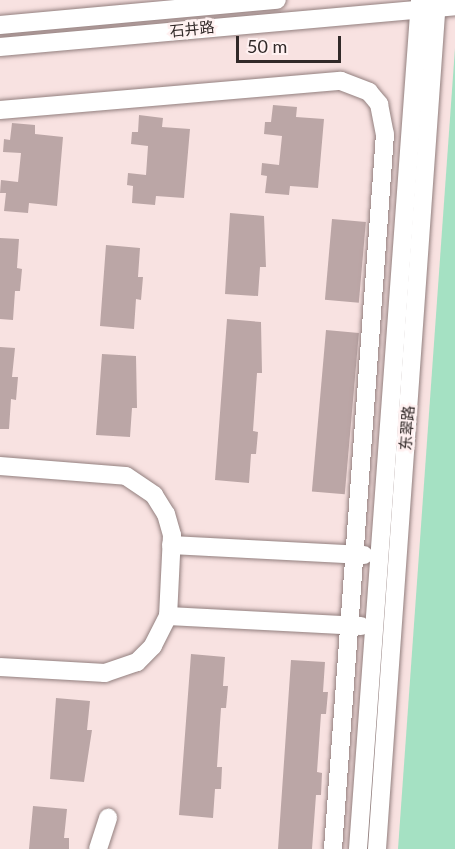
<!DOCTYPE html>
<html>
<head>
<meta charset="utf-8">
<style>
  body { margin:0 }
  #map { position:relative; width:455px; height:849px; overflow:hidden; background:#f8e2e1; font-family:Lato,"Noto Sans SC",sans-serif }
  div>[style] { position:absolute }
  .green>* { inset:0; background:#a5e1c3 }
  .building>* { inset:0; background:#bba6a6; transform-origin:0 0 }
  .roads { filter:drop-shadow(0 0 2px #927f7e) drop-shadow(0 0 2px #927f7e) }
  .minor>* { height:18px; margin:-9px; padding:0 9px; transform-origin:9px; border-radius:9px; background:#fff }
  span { translate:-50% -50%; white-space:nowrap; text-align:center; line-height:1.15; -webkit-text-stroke:5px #fff1f1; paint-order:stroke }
  .street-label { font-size:15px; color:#312928 }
  .scale { position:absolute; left:236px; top:36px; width:105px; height:27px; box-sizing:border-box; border:3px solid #312928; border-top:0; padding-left:8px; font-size:18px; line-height:21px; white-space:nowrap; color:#312928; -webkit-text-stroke:4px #fff1f1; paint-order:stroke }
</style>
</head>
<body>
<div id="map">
  <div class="green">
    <div style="clip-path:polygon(455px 48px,455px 849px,398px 849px)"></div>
  </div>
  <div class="building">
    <div style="clip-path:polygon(273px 105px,297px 107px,296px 117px,324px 119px,318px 188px,290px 186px,289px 195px,265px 193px,267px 176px,261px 175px,262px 163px,279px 165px,282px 136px,264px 134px,265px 122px,271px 122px)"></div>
    <div style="clip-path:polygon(139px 115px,163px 118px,162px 127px,190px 129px,184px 198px,156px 196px,155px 205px,132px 203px,133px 186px,127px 185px,128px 173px,146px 175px,148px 146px,131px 144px,132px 132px,138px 132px)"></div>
    <div style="clip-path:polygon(12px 123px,35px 125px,35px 134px,63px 137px,57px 206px,29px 203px,28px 213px,4px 211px,6px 193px,0 193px,1px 180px,18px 182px,21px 153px,3px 152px,4px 139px,10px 140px)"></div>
    <div style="clip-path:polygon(230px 213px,264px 216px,266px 267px,260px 267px,258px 296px,225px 294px)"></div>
    <div style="left:332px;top:219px;width:34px;height:81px;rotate:5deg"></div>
    <div style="clip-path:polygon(0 238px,19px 239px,17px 268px,22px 269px,20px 291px,15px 291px,13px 320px,0 319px)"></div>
    <div style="clip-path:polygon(106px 245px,140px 248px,138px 277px,143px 277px,141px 300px,136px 299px,134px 329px,100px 326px)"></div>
    <div style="clip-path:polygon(227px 319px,261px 322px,262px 373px,257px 373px,253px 431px,258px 432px,256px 454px,251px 454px,249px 483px,215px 480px)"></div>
    <div style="left:326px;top:330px;width:33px;height:162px;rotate:5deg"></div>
    <div style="clip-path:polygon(0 347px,15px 348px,12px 377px,18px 377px,16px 400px,11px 399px,9px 429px,0 429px)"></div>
    <div style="clip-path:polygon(102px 354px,136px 356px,137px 408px,132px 408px,130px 437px,96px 435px)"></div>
    <div style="clip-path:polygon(191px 654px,225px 657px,223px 686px,228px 686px,226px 708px,221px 708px,217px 767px,222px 767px,221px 789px,215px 789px,213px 818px,179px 815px)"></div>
    <div style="clip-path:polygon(291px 660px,325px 662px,323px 692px,328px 692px,326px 714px,321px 714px,317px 772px,322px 773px,321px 795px,316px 795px,312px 849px,278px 849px)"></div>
    <div style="clip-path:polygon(56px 698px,90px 701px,87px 730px,92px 730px,84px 782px,50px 779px)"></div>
    <div style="clip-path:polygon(33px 806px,67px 809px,64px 838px,69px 838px,69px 849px,29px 849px)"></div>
  </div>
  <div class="roads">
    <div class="minor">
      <div style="left:0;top:25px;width:278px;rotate:-5.2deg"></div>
      <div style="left:0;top:47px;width:457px;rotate:-5.1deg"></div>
      <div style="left:0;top:110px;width:342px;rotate:-4.9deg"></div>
      <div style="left:341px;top:81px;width:30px;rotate:21deg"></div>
      <div style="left:369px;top:92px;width:16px;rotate:50deg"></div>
      <div style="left:379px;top:104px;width:31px;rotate:79deg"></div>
      <div style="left:385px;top:134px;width:717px;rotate:94.16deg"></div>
      <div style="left:0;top:466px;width:126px;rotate:4.5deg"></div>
      <div style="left:126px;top:476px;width:34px;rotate:34deg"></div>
      <div style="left:154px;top:495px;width:22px;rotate:58deg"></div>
      <div style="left:166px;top:514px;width:22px;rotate:74deg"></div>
      <div style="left:172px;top:535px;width:81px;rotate:92.8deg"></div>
      <div style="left:168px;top:616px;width:34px;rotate:117deg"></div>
      <div style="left:153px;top:646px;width:23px;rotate:135deg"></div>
      <div style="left:137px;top:662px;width:34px;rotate:161deg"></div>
      <div style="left:105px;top:673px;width:105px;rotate:-176.7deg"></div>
      <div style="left:171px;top:545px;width:193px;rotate:3deg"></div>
      <div style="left:168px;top:616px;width:193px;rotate:3deg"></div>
      <div style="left:98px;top:849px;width:33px;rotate:-72deg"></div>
      <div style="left:358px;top:849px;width:851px;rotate:-85.82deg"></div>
      <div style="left:377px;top:849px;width:851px;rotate:-85.96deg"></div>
    </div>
  </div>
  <div class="street-label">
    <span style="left:192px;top:29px;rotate:-6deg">石井路</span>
    <span style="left:407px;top:428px;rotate:-86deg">东翠路</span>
  </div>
  <div class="scale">50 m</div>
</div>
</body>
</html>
